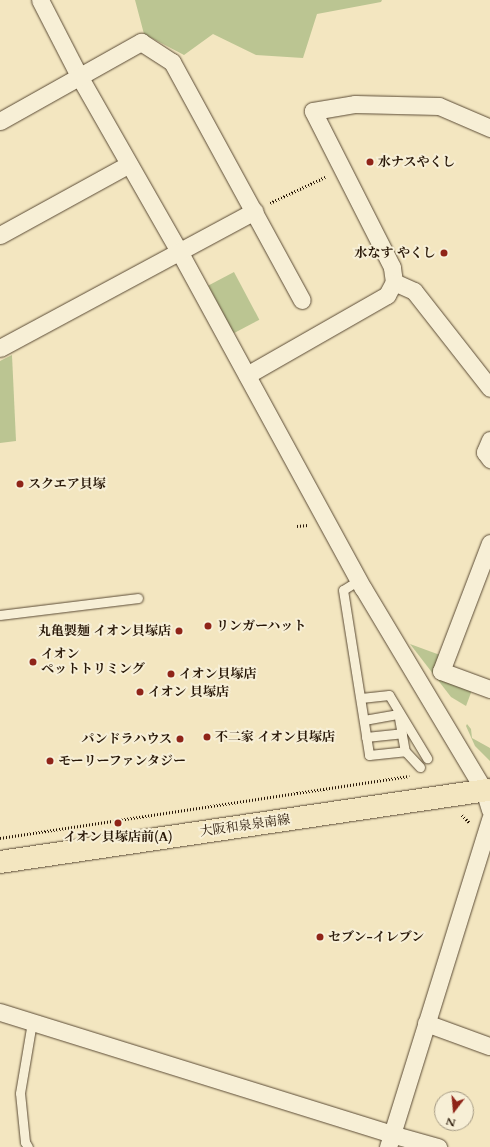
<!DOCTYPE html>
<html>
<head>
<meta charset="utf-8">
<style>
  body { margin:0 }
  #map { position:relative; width:490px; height:1147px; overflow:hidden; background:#f3e6c0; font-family:Cardo,"Noto Serif JP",serif }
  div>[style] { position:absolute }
  .green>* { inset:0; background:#bbc592; transform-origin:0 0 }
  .path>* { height:2.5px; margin-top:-1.25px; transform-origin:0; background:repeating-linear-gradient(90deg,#281707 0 1px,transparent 0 3px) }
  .roads { filter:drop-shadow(0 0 1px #5b4b35) drop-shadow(0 0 1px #5b4b35) }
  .lane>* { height:9px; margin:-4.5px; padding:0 4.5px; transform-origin:4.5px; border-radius:4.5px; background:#f7efd6 }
  .street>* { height:17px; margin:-8.5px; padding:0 8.5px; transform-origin:8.5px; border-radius:8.5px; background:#f7efd6 }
  .primary>* { height:22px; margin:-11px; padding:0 11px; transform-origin:11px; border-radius:11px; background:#f3e6c0 }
  .dots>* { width:11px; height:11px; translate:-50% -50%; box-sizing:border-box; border:2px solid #f7efd6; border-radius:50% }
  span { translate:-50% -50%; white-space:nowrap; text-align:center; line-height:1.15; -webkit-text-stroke:4px #f7efd6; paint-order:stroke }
  .poi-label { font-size:13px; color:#281707; font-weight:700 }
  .left { translate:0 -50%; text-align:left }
  .right { translate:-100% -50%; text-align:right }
  .street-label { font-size:13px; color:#281707 }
  .north { position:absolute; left:434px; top:1091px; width:40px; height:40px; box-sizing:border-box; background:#f7efd6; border:1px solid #a49983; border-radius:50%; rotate:196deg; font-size:11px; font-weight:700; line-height:16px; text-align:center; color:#281707 }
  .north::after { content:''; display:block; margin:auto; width:14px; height:18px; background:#8f2418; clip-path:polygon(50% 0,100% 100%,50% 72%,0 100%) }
</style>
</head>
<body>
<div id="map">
  <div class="green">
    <div style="clip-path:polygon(135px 0,382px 0,381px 2px,317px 14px,303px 58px,256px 55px,213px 34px,184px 55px,144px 34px)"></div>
    <div style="left:234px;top:272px;width:54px;height:29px;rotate:62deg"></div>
    <div style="clip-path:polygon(12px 355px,16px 441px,0 443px,0 361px)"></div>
    <div style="clip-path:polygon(410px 644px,440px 655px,472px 690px,466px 706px,451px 697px)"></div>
    <div style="clip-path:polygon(467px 724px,471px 729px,472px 738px,490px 748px,490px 761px,475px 746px,466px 726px)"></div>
  </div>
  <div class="path">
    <div style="left:270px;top:203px;width:61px;rotate:-25.3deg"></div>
    <div style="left:297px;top:526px;width:11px;rotate:-5deg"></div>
    <div style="left:462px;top:815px;width:11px;rotate:45deg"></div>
    <div style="left:0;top:838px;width:414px;rotate:-8.6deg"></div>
  </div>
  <div class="roads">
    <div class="lane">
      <div style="left:351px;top:585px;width:9px;rotate:148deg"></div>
      <div style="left:343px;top:590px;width:167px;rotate:81deg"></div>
      <div style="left:369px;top:755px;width:36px;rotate:-6deg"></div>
      <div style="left:0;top:615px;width:139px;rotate:-7deg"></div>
      <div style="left:361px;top:698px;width:28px;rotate:-6deg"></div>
      <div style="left:389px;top:695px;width:74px;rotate:58.9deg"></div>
      <div style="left:399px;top:718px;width:34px;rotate:80deg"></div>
      <div style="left:405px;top:751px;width:22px;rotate:47deg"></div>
      <div style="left:364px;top:720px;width:35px;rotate:-10deg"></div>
      <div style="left:366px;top:737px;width:36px;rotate:-6deg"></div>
      <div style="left:28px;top:1147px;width:6px;rotate:-121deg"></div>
      <div style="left:25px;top:1142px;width:49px;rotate:-95.8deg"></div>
      <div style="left:20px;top:1093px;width:72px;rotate:-80.4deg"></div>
    </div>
    <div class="street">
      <div style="left:40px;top:0;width:85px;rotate:62.8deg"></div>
      <div style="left:79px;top:76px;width:202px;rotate:60.3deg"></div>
      <div style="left:179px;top:251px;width:384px;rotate:61.4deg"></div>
      <div style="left:363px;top:588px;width:235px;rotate:59.1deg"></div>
      <div style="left:484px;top:790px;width:21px;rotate:73deg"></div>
      <div style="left:0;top:121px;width:162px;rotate:-29.3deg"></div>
      <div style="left:141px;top:42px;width:37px;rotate:33deg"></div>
      <div style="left:172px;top:62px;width:271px;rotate:61.4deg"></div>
      <div style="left:0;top:235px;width:147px;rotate:-28.8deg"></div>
      <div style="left:394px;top:282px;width:22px;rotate:24deg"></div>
      <div style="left:414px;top:291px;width:123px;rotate:51.9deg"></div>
      <div style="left:0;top:348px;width:289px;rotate:-28.3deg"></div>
      <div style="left:247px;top:375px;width:161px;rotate:-29.7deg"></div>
      <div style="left:387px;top:295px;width:15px;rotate:-62deg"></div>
      <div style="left:394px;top:282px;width:15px;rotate:-98deg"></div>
      <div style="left:392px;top:267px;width:175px;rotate:-116.9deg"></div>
      <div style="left:313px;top:111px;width:43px;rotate:-9.5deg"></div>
      <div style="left:355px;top:104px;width:84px;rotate:1.4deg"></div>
      <div style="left:439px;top:106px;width:56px;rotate:23.3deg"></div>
      <div style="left:490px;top:440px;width:13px;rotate:113deg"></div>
      <div style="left:485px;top:452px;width:9px;rotate:54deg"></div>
      <div style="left:490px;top:543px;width:137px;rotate:110.9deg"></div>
      <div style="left:441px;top:671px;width:52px;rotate:20.2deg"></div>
      <div style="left:0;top:1012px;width:410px;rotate:17.3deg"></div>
      <div style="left:391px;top:1134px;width:49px;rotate:15.5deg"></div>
      <div style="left:426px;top:1023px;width:67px;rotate:20.1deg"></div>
      <div style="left:388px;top:1147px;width:343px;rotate:-72.7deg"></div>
    </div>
    <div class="primary">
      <div style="left:0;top:862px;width:495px;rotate:-8.4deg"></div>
    </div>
  </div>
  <div class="dots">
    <div style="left:370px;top:162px;background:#8f2418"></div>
    <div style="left:444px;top:253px;background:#8f2418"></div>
    <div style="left:20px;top:484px;background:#8f2418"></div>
    <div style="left:208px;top:626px;background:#8f2418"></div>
    <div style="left:179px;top:631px;background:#8f2418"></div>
    <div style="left:33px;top:662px;background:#8f2418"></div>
    <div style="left:171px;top:674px;background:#8f2418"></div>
    <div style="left:140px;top:692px;background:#8f2418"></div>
    <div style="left:207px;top:737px;background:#8f2418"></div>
    <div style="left:180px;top:739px;background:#8f2418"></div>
    <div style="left:50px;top:761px;background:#8f2418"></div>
    <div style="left:118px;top:823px;background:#8f2418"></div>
    <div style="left:320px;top:937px;background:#8f2418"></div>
  </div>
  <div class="poi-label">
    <span class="left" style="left:378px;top:162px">水ナスやくし</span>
    <span class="right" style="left:436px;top:253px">水なす やくし</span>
    <span class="left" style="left:28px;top:484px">スクエア貝塚</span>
    <span class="left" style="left:216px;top:626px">リンガーハット</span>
    <span class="right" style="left:171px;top:631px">丸亀製麺 イオン貝塚店</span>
    <span class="left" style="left:41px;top:662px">イオン<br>ペットトリミング</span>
    <span class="left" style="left:179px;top:674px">イオン貝塚店</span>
    <span class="left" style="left:148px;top:692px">イオン 貝塚店</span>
    <span class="left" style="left:215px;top:737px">不二家 イオン貝塚店</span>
    <span class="right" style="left:172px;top:739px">パンドラハウス</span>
    <span class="left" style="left:58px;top:761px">モーリーファンタジー</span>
    <span style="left:118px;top:837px">イオン貝塚店前(A)</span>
    <span class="left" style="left:328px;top:937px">セブン-イレブン</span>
  </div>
  <div class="street-label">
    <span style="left:245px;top:826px;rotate:-8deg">大阪和泉泉南線</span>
  </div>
  <div class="north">N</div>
</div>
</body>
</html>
